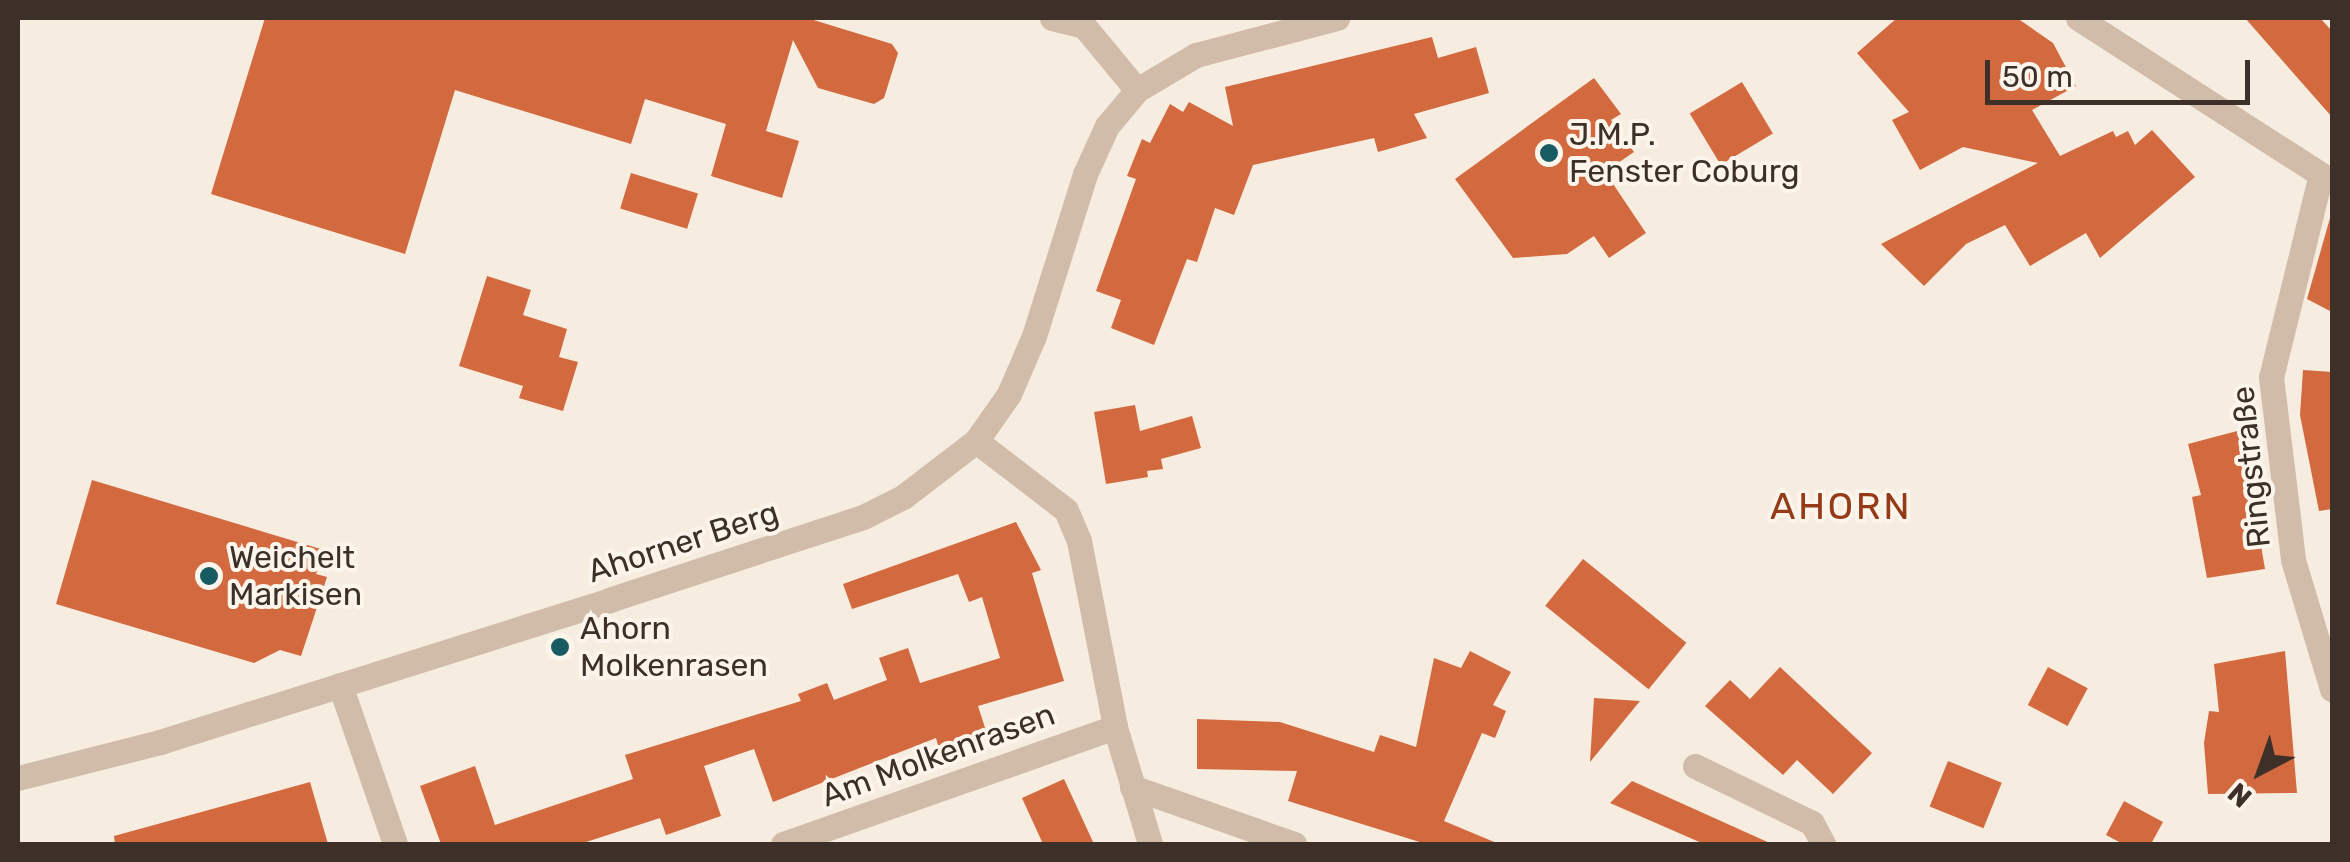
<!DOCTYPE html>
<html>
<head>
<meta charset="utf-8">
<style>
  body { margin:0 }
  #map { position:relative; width:2350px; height:862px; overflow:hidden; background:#f6ecdf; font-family:Rubik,sans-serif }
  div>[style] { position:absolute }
  .building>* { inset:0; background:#d3693f; transform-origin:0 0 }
  .minor>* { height:25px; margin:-12.5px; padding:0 12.5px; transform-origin:12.5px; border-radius:12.5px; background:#d0bca8 }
  .dots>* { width:28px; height:28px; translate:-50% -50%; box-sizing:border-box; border:5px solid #fcf5ec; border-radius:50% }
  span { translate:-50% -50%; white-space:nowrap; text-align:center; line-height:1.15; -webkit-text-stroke:8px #fcf5ec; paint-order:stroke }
  .poi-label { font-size:32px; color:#3c3029 }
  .left { translate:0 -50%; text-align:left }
  .street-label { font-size:32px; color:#3c3029 }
  .quarter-label { font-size:38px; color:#953b18; letter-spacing:2.5px }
  .frame { position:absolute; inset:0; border:20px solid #3c3029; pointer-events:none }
  .north { position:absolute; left:2210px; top:722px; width:100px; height:100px; -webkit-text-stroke:8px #fcf5ec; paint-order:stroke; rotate:221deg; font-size:28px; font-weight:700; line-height:40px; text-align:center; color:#3c3029 }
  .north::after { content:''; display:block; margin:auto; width:35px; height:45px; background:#3c3029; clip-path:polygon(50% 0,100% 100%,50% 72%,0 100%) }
  .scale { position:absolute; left:1985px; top:60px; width:265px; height:45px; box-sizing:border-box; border:5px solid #3c3029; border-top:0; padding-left:12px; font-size:30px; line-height:35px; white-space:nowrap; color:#3c3029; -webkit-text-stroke:8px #fcf5ec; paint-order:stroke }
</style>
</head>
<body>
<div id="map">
  <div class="building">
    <div style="clip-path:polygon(265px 18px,807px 18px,892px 44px,898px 53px,884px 98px,874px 104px,818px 88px,793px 40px,766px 131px,799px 141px,782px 198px,711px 176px,726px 124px,645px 99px,631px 144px,455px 90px,405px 254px,211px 194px)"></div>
    <div style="clip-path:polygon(1897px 18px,2017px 18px,2053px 43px,2076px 86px,2032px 110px,2060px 156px,2113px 131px,2116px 137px,2128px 131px,2135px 145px,2152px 130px,2195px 177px,2100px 258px,2086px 233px,2030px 266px,2005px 225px,1966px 244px,1924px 286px,1881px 244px,2038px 163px,1963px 147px,1920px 170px,1892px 120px,1909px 112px,1857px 53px)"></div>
    <div style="clip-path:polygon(2245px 18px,2320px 18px,2332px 31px,2332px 117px)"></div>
    <div style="clip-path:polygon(1432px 37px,1438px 58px,1476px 47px,1489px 93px,1414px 114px,1427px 138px,1378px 152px,1374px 138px,1253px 165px,1234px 215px,1215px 208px,1197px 262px,1187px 259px,1154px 345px,1111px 328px,1121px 300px,1096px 291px,1136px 179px,1127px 176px,1142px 139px,1150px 143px,1170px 104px,1183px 112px,1189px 102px,1233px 126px,1225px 87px)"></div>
    <div style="clip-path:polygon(1594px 78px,1621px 114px,1611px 120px,1634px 152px,1605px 172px,1646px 233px,1609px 258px,1594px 236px,1567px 254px,1513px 258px,1455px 179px)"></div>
    <div style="left:1742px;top:82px;width:60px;height:61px;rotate:59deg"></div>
    <div style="left:631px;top:173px;width:70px;height:37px;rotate:17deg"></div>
    <div style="clip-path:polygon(2332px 211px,2332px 312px,2307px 299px)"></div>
    <div style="clip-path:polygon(487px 276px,531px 290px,523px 315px,567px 329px,559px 357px,578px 362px,563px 411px,519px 398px,523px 386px,459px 366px)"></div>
    <div style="clip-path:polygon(2303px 370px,2332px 372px,2332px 509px,2319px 511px,2300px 415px)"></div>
    <div style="clip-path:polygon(1135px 405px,1140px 431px,1192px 416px,1201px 448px,1161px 459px,1163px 469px,1147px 471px,1148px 477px,1106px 484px,1094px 412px)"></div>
    <div style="clip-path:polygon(2241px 430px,2265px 569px,2207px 578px,2192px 497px,2201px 495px,2188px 444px)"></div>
    <div style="clip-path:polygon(92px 480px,324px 550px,316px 574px,327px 577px,301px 656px,280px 650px,254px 663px,56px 604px)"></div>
    <div style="clip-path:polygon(1016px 522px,1041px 570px,1032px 573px,1064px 681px,978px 706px,987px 734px,939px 749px,936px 738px,773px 802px,754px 749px,704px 766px,721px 816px,666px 835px,660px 818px,580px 844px,441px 844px,420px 786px,475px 766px,495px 825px,633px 779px,625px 755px,801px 701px,798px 694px,827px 683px,834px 700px,887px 680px,879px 658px,908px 648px,920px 683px,1000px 658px,982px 597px,969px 602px,958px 574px,852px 609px,843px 584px)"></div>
    <div style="left:1583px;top:559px;width:133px;height:60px;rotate:39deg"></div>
    <div style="clip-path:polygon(1470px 651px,1511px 672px,1493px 705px,1506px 711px,1495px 738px,1482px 733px,1444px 821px,1499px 844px,1426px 844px,1288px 801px,1297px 771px,1197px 769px,1197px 719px,1280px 722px,1374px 752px,1380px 735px,1416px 747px,1434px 658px,1461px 668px)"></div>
    <div style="clip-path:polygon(2285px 651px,2297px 793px,2208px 794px,2204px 743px,2209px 711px,2219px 712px,2214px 664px)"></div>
    <div style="clip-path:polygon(1780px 667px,1872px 753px,1833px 794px,1797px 760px,1783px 775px,1705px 706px,1730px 680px,1750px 699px)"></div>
    <div style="left:2048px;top:667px;width:45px;height:43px;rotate:28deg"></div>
    <div style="clip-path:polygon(1594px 698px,1640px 701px,1590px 762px)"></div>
    <div style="left:1948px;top:761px;width:58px;height:49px;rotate:22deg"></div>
    <div style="clip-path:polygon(1064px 779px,1094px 844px,1043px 844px,1022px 798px)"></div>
    <div style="clip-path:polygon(1632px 781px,1772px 844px,1704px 844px,1610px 803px)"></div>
    <div style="clip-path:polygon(310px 782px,328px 844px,115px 844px,114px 836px)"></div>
    <div style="clip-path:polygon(2124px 801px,2163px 822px,2151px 844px,2123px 844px,2106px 835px)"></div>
  </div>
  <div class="minor">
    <div style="left:1052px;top:18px;width:33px;rotate:14deg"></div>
    <div style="left:1084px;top:26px;width:83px;rotate:50.4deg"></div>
    <div style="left:2078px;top:18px;width:302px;rotate:32.8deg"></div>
    <div style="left:2320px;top:178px;width:205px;rotate:103.8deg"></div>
    <div style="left:2271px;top:377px;width:184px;rotate:83.1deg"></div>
    <div style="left:2293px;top:560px;width:135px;rotate:73.2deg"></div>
    <div style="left:976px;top:441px;width:113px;rotate:37.5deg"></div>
    <div style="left:1066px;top:510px;width:34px;rotate:67deg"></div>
    <div style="left:1079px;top:541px;width:189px;rotate:79deg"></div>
    <div style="left:1115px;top:727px;width:122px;rotate:73.3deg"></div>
    <div style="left:340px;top:685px;width:168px;rotate:70.9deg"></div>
    <div style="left:1695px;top:766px;width:130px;rotate:26deg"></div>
    <div style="left:1812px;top:823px;width:24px;rotate:62deg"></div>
    <div style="left:18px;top:778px;width:146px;rotate:-14.2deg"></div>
    <div style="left:160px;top:742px;width:471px;rotate:-17.5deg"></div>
    <div style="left:609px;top:600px;width:267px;rotate:-18.1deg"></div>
    <div style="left:863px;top:517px;width:45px;rotate:-26.6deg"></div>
    <div style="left:903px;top:497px;width:92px;rotate:-37.5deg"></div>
    <div style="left:976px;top:441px;width:57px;rotate:-54.9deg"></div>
    <div style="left:1009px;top:394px;width:63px;rotate:-66.7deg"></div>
    <div style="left:1034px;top:336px;width:170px;rotate:-72.5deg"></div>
    <div style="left:1085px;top:174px;width:53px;rotate:-65.4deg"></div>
    <div style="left:1107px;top:126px;width:47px;rotate:-50.2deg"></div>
    <div style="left:1137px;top:90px;width:69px;rotate:-30.7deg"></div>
    <div style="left:1196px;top:55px;width:146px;rotate:-14.7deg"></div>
    <div style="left:1132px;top:787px;width:172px;rotate:19.4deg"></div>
    <div style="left:783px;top:844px;width:352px;rotate:-19.4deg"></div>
  </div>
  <div class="dots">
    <div style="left:1549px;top:153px;background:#195b63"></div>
    <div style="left:209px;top:576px;background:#195b63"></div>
    <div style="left:560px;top:647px;background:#195b63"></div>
  </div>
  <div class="poi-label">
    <span class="left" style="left:1569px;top:153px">J.M.P.<br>Fenster Coburg</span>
    <span class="left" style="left:229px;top:576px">Weichelt<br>Markisen</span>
    <span class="left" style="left:580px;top:647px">Ahorn<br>Molkenrasen</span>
  </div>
  <div class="street-label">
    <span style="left:2251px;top:467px;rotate:-96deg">Ringstraße</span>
    <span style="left:683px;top:542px;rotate:-18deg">Ahorner Berg</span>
    <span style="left:938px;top:755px;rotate:-20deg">Am Molkenrasen</span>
  </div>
  <div class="quarter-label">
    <span style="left:1841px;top:507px">AHORN</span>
  </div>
  <div class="frame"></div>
  <div class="north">N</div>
  <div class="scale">50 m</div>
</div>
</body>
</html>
